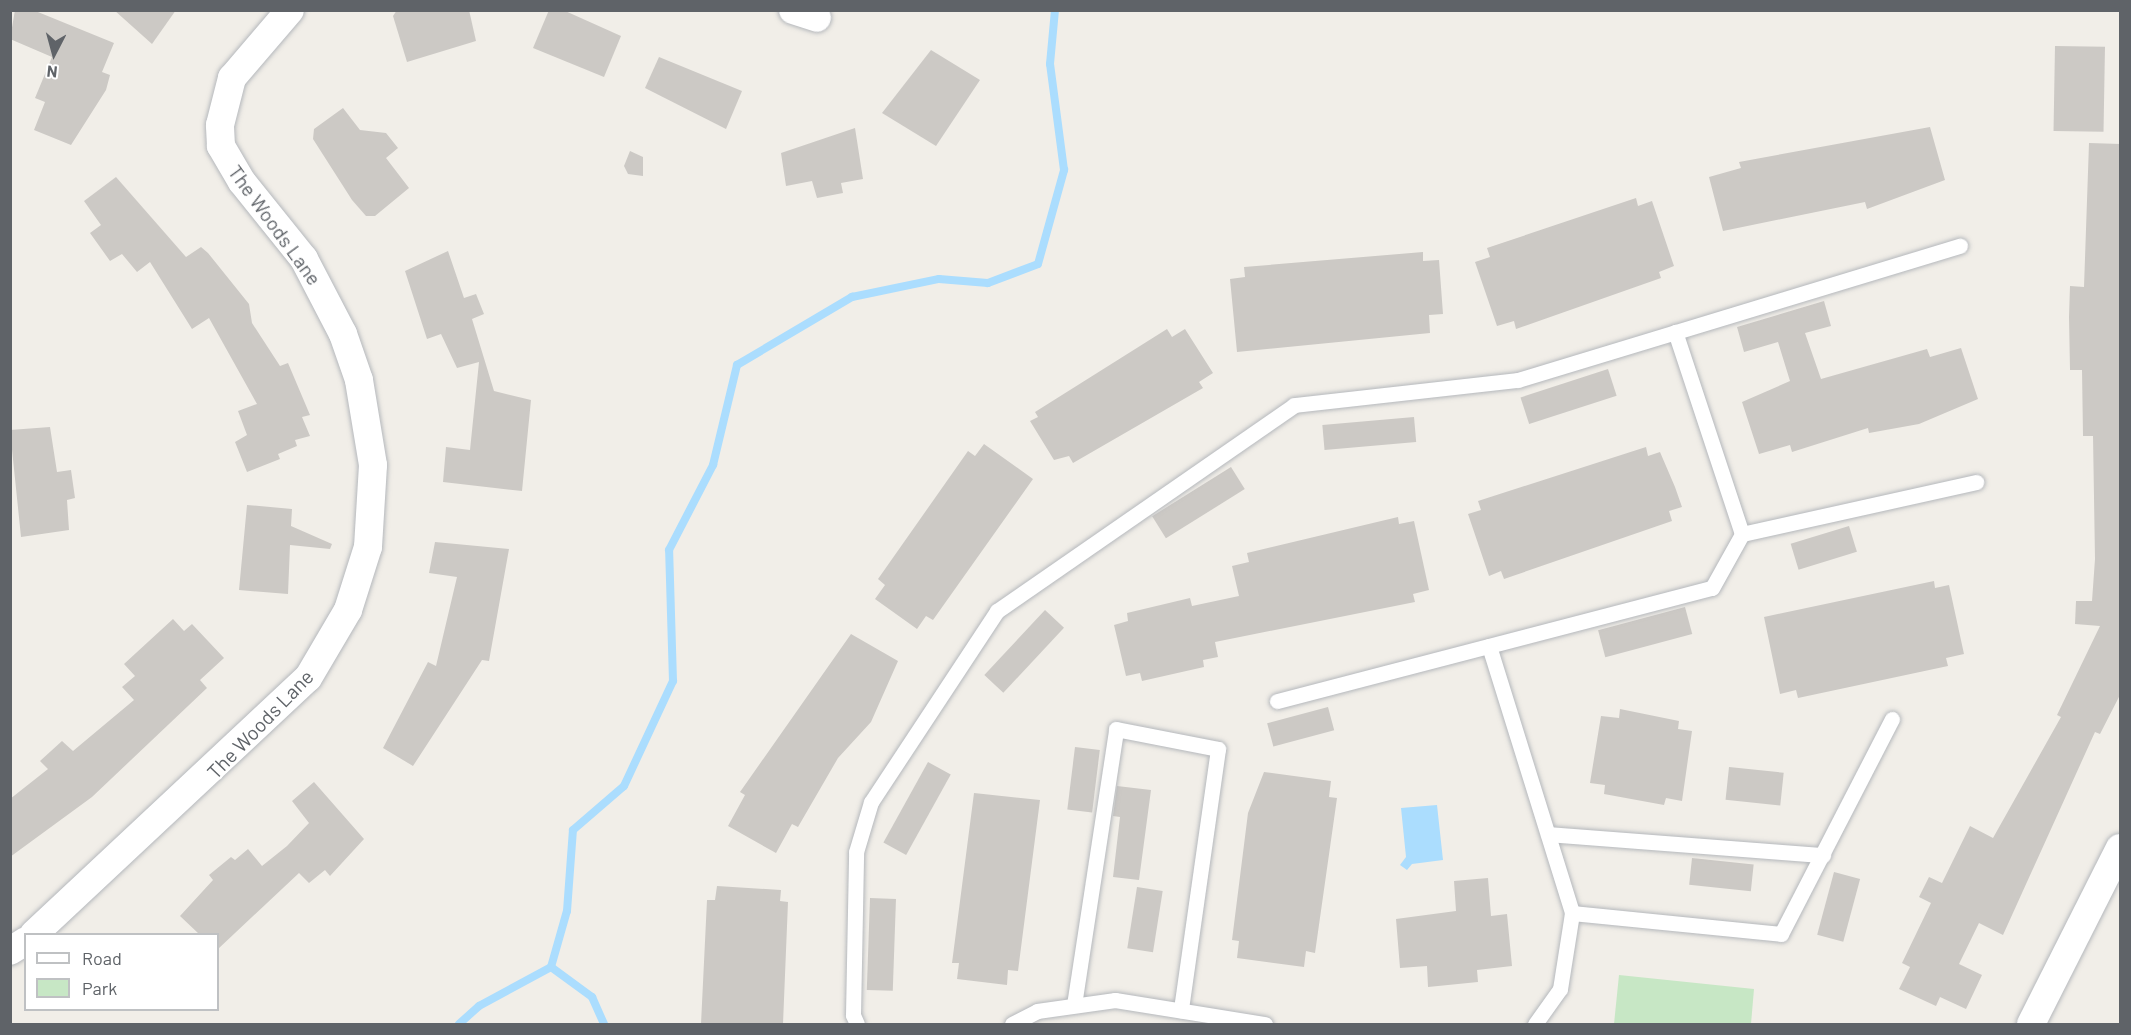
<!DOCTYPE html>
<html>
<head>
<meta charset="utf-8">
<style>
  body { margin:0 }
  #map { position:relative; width:2131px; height:1035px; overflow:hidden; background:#f1eee8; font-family:Barlow,sans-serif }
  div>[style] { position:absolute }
  .green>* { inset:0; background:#c7e7c5 }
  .water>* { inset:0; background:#abddfe }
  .stream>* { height:8px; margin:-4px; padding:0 4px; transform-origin:4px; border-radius:4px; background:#abddfe }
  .building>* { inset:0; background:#ccc9c5; transform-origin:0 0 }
  .roads { filter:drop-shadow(0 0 2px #b5b8bc) drop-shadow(0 0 2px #b5b8bc) }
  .service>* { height:15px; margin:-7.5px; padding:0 7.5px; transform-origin:7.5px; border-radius:7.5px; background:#fff }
  .minor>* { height:28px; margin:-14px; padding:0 14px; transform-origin:14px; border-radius:14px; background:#fff }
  span { translate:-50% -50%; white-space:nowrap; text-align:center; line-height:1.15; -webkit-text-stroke:4.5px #fff; paint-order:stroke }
  .street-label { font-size:20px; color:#5f6368 }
  .frame { position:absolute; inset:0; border:12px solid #5f6368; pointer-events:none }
  .legend { position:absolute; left:24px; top:933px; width:195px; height:78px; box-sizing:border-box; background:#fff; border:2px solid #bfc1c3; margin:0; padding:8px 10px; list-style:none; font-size:18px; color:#5f6368 }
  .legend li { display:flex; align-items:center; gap:12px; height:30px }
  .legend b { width:30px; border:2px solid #bfc1c3 }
  .north { position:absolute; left:24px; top:24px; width:60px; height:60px; -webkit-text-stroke:4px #fff; paint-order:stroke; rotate:186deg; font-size:16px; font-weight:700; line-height:24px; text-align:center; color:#5f6368 }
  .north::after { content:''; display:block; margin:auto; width:21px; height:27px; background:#5f6368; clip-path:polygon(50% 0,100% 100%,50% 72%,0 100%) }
</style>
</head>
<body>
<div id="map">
  <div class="green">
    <div style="clip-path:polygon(1619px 975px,1754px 989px,1751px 1024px,1614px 1024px)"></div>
  </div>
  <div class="water">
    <div style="clip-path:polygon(1437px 805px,1443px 860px,1412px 864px,1407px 870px,1400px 865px,1406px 857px,1401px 808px)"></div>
  </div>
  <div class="stream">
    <div style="left:551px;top:967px;width:51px;rotate:36.2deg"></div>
    <div style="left:592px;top:997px;width:30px;rotate:66deg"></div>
    <div style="left:459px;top:1024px;width:27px;rotate:-42deg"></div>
    <div style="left:479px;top:1006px;width:82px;rotate:-28.4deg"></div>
    <div style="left:551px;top:967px;width:58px;rotate:-74.1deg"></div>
    <div style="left:567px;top:911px;width:81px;rotate:-85.8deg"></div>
    <div style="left:573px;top:830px;width:67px;rotate:-40.8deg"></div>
    <div style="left:624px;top:786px;width:116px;rotate:-65deg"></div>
    <div style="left:673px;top:681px;width:131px;rotate:-91.7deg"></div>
    <div style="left:669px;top:550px;width:96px;rotate:-62.6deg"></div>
    <div style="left:713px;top:465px;width:103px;rotate:-76.5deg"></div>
    <div style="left:737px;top:365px;width:134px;rotate:-30.6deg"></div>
    <div style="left:852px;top:297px;width:89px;rotate:-11.7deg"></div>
    <div style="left:939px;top:279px;width:49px;rotate:4.7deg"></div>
    <div style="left:988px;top:283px;width:53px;rotate:-20.8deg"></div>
    <div style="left:1038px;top:264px;width:98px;rotate:-74.5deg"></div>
    <div style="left:1064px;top:170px;width:107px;rotate:-97.5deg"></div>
    <div style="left:1050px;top:64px;width:54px;rotate:-84.7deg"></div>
  </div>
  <div class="building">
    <div style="clip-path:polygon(15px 10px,33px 10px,114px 43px,102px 72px,110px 75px,106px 90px,71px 145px,34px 130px,45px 102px,35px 98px,52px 57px,10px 39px)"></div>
    <div style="clip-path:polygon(114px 10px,176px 10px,152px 44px)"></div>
    <div style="clip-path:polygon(397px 10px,469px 10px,476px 41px,407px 62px,393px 16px)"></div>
    <div style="clip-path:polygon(549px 10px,563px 10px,621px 36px,604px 77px,533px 48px)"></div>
    <div style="left:2055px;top:46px;width:50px;height:85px;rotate:1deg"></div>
    <div style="clip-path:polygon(931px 50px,980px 80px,936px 146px,882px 113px)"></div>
    <div style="clip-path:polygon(659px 57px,742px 91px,726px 129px,645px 88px)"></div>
    <div style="clip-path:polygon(343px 108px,360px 130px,386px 133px,398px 148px,386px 158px,409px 188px,375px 216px,366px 216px,352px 200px,313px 139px,314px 129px)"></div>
    <div style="clip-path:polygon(1930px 127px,1945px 180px,1867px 209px,1865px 202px,1723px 231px,1709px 177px,1741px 168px,1739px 162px)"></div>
    <div style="clip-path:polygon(855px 128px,863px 179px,841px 183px,843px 193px,817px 198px,812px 181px,786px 186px,781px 153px)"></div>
    <div style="clip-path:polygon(2089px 143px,2121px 144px,2121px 693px,2100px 734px,2095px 732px,2003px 935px,1979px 923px,1959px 964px,1982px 975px,1966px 1009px,1940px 997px,1936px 1006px,1899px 989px,1910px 967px,1902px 963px,1931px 903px,1919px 897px,1929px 877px,1942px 883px,1970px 826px,1993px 838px,2061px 717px,2057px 715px,2100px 626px,2075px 624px,2076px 601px,2092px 601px,2095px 559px,2093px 436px,2083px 436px,2082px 370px,2070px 370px,2069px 317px,2070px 286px,2084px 287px)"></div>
    <div style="clip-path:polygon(630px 151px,643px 157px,643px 176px,628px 174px,624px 166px)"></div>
    <div style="clip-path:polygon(116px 177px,186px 257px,201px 247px,208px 253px,249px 304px,252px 323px,280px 366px,288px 363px,310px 415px,302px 417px,310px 436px,295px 440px,297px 446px,278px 454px,280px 459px,247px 472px,235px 442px,247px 435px,238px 411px,257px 404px,209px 318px,192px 329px,150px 262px,137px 272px,122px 254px,110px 261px,90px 233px,101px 225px,84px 201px)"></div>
    <div style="clip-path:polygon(1636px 198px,1638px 206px,1652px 201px,1674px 266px,1659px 272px,1661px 278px,1516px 329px,1514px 321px,1497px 326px,1475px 262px,1490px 257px,1487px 248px)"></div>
    <div style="clip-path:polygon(448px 251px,464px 298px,476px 294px,484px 314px,472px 319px,494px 391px,531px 400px,522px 491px,443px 482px,446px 447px,470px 450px,479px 362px,457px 368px,441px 334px,427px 339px,405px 271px)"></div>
    <div style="clip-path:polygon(1423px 252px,1423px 261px,1439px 260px,1443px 314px,1429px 315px,1430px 333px,1237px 352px,1230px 279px,1245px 277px,1244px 267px)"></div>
    <div style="clip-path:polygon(1824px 301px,1831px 326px,1805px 333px,1821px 379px,1927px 349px,1930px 357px,1961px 348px,1978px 399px,1919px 424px,1869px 433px,1868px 428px,1792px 452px,1790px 445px,1759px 454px,1742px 402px,1790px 381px,1778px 342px,1744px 352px,1737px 327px)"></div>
    <div style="clip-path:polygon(1167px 329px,1172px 337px,1185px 329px,1213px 373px,1199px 382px,1203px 388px,1073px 463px,1069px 456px,1054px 460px,1030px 421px,1038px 417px,1035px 412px)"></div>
    <div style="left:1608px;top:369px;width:28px;height:92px;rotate:72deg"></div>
    <div style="left:1414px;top:417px;width:25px;height:92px;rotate:85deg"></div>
    <div style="clip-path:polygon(50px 427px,57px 472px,71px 470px,75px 498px,67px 500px,69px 530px,21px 537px,10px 430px)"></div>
    <div style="clip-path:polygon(984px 444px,1033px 479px,933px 620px,926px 616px,917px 629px,875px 599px,885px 585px,878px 579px,968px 451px,975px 456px)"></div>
    <div style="clip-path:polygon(1646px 447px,1648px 456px,1660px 452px,1675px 487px,1682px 507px,1669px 511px,1672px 521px,1504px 579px,1501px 571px,1489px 576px,1468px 514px,1481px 510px,1478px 501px)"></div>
    <div style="left:1231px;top:467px;width:26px;height:93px;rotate:58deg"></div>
    <div style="clip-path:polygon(247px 505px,292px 509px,291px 526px,332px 544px,330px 549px,290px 545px,288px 594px,239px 590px)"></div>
    <div style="clip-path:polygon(1398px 517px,1399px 524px,1414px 521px,1429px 590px,1413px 594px,1415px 602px,1215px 642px,1218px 657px,1203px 660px,1204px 667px,1142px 681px,1140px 673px,1126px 676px,1114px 625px,1128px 621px,1127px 613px,1190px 598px,1192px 606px,1239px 596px,1232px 566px,1249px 562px,1247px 553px)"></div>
    <div style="left:1849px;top:526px;width:27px;height:61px;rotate:73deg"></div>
    <div style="clip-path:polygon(435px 542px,509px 549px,489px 661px,482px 660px,413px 766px,383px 748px,428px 662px,436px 666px,457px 577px,429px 573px)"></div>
    <div style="clip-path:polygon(1934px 581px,1935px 588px,1949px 585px,1964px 654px,1946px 658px,1948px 666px,1798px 698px,1796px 690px,1780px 694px,1764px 617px)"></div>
    <div style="left:1685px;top:607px;width:28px;height:90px;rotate:75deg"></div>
    <div style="left:1045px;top:610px;width:26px;height:89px;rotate:43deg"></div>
    <div style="clip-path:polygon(173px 619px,184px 631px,192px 624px,224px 658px,200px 680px,207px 688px,92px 797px,10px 857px,10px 799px,48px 769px,40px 761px,62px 741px,73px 751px,134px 700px,122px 687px,135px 676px,124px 664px)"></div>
    <div style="clip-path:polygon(851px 634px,898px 661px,871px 722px,838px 758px,798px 827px,792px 824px,776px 853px,728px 826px,745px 795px,740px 792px)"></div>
    <div style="left:1328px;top:707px;width:24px;height:63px;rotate:75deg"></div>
    <div style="clip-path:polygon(1620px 709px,1679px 721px,1678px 729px,1692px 731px,1682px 801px,1666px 798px,1664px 805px,1604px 794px,1605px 785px,1590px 783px,1601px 716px,1619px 718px)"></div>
    <div style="left:1075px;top:747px;width:25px;height:63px;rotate:7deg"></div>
    <div style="left:928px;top:762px;width:26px;height:92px;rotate:29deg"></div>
    <div style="left:1729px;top:767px;width:55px;height:33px;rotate:6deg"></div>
    <div style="clip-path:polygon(1264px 772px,1331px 781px,1329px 797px,1337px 798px,1315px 953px,1306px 951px,1304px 967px,1237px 958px,1239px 941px,1232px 940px,1248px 813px)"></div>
    <div style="clip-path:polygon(314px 782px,364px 839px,330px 876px,325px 870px,309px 883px,299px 873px,218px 949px,218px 934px,199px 934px,180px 916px,213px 880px,209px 875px,231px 857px,235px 860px,248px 849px,262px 866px,287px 846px,309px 823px,292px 801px)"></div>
    <div style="clip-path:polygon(1117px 786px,1151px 790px,1139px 880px,1113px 877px,1120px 817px,1113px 816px)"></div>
    <div style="clip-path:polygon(974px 793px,1040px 800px,1018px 971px,1008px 970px,1007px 985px,957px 979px,959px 963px,952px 963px)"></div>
    <div style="left:1692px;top:858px;width:62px;height:27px;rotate:6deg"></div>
    <div style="left:1834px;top:872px;width:27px;height:65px;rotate:15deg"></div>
    <div style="clip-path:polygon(1488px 878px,1491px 916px,1507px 914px,1512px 966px,1477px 970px,1478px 982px,1428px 987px,1427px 966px,1400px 968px,1396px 919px,1456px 911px,1454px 881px)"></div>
    <div style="clip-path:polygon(717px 886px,781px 890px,780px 901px,788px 902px,783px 1024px,701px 1024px,707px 900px,715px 900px)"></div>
    <div style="left:1137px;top:887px;width:26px;height:62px;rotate:9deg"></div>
    <div style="left:870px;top:898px;width:26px;height:92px;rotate:2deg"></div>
  </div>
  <div class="roads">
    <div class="service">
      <div style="left:1742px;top:534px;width:240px;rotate:-12.5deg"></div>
      <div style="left:1489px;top:646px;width:280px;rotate:72.7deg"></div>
      <div style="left:1572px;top:913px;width:210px;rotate:5.7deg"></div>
      <div style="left:1781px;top:934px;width:242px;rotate:-62.7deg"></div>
      <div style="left:1277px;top:701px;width:449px;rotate:-14.6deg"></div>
      <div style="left:1712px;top:588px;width:62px;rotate:-60.9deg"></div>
      <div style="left:1742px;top:534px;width:213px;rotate:-108.3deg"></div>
      <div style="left:1548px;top:834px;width:276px;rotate:4.4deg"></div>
      <div style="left:1074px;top:1005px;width:279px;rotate:-81.3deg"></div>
      <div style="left:1116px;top:729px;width:104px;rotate:11.1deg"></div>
      <div style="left:1218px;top:749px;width:264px;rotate:98.1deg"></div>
      <div style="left:857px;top:1024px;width:10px;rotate:-114deg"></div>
      <div style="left:853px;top:1015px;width:163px;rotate:-88.9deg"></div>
      <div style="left:856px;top:852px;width:52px;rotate:-73.3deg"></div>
      <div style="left:871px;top:802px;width:229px;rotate:-56.6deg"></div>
      <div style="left:997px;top:611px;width:361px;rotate:-34.7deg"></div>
      <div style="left:1294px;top:405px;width:225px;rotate:-6.4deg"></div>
      <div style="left:1518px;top:380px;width:462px;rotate:-16.9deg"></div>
      <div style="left:1012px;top:1024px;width:28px;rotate:-27deg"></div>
      <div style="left:1037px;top:1011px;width:79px;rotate:-8deg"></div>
      <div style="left:1115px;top:1000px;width:152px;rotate:9.1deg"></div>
      <div style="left:1535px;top:1024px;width:43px;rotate:-54.5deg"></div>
      <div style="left:1560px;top:989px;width:77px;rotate:-81deg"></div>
    </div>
    <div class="minor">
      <div style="left:793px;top:10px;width:25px;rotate:18deg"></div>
      <div style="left:34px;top:934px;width:375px;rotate:-43.1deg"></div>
      <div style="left:308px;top:678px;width:79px;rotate:-59.5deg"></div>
      <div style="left:348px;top:610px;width:66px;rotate:-72.4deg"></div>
      <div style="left:368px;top:547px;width:82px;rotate:-86.5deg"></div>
      <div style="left:373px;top:465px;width:86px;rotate:-99.4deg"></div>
      <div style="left:359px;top:380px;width:49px;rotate:-109.2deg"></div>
      <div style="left:343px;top:334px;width:85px;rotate:-117.5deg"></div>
      <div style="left:304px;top:259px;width:99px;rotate:-128.8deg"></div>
      <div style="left:242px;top:182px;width:42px;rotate:-120.3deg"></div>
      <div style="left:221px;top:146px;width:21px;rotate:-93deg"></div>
      <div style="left:220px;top:125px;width:49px;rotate:-75.7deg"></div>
      <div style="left:232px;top:78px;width:89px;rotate:-49.5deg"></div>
      <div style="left:10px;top:951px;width:19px;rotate:-32deg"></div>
      <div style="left:2031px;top:1024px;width:197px;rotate:-63.2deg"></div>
    </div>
  </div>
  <div class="street-label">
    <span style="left:275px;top:225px;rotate:54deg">The Woods Lane</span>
    <span style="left:260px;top:724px;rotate:-46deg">The Woods Lane</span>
  </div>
  <div class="frame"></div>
  <ul class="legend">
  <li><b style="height:8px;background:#fff"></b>Road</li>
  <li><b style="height:16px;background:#c7e7c5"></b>Park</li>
  </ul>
  <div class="north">N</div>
</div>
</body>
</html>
